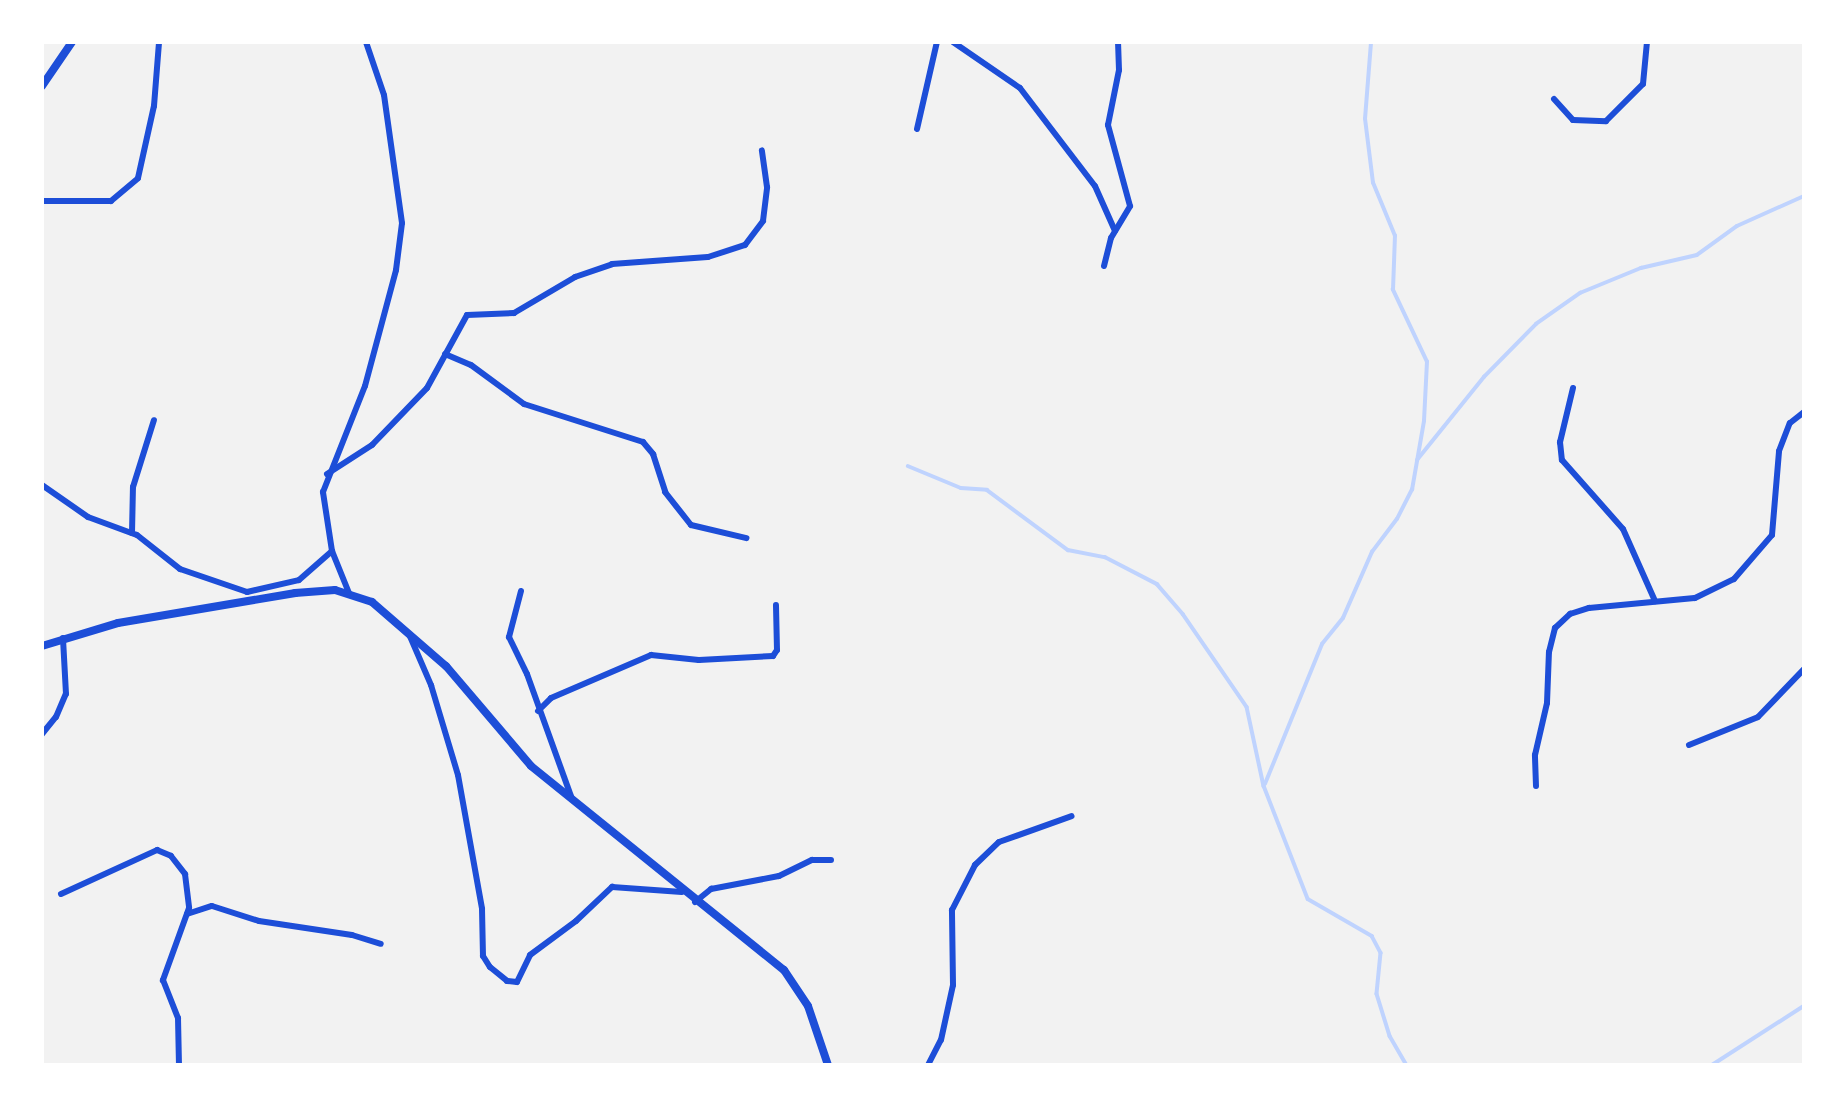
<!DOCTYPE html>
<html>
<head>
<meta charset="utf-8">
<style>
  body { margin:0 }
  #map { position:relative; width:1846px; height:1107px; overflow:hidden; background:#f2f2f2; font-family:Cabin,sans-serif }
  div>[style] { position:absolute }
  .stream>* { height:3.5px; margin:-1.75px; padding:0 1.75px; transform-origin:1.75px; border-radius:1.75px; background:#bfd3fe }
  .minor>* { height:6px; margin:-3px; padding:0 3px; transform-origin:3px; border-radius:3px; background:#1d4ed8 }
  .tertiary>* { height:8px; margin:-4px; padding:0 4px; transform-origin:4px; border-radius:4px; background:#1d4ed8 }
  span { translate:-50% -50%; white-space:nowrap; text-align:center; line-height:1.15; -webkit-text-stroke:7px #fff; paint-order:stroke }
  .frame { position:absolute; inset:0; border:44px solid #fff; pointer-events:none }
</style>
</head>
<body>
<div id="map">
  <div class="stream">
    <div style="left:1417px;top:460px;width:107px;rotate:-51.1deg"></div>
    <div style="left:1484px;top:377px;width:74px;rotate:-45.5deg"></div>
    <div style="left:1536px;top:324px;width:54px;rotate:-35.2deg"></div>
    <div style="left:1580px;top:293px;width:66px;rotate:-22.3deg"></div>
    <div style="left:1641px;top:268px;width:57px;rotate:-13.1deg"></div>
    <div style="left:1697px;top:255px;width:49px;rotate:-35.9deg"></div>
    <div style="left:1737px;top:226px;width:73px;rotate:-24.1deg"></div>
    <div style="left:908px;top:466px;width:57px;rotate:22.5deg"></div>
    <div style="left:961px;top:488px;width:26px;rotate:4deg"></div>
    <div style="left:987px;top:490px;width:101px;rotate:36.5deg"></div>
    <div style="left:1068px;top:550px;width:38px;rotate:11deg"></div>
    <div style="left:1105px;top:557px;width:59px;rotate:27.4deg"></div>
    <div style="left:1157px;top:584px;width:40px;rotate:49deg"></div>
    <div style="left:1183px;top:614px;width:113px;rotate:55.5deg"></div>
    <div style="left:1247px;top:707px;width:81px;rotate:77.9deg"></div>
    <div style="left:1264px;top:786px;width:121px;rotate:68.7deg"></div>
    <div style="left:1308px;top:899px;width:74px;rotate:30deg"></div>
    <div style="left:1372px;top:936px;width:19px;rotate:62deg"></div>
    <div style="left:1381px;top:953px;width:41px;rotate:95.6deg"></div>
    <div style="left:1377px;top:994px;width:44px;rotate:72.8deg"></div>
    <div style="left:1390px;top:1036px;width:34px;rotate:60deg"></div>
    <div style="left:1265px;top:784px;width:151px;rotate:-67.8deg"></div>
    <div style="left:1322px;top:644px;width:33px;rotate:-51deg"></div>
    <div style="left:1343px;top:618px;width:72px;rotate:-66.3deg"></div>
    <div style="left:1372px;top:552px;width:41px;rotate:-52.9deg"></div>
    <div style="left:1397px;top:519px;width:33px;rotate:-63deg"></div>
    <div style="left:1412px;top:490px;width:70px;rotate:-80.1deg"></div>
    <div style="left:1424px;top:421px;width:59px;rotate:-87.1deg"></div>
    <div style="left:1427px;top:362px;width:80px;rotate:-115.3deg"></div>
    <div style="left:1393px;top:290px;width:54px;rotate:-87.9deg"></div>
    <div style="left:1395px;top:236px;width:57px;rotate:-112.5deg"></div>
    <div style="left:1373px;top:183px;width:64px;rotate:-97.1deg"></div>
    <div style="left:1365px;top:119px;width:77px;rotate:-85.5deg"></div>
    <div style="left:1712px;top:1065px;width:109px;rotate:-32.7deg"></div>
  </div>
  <div class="minor">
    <div style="left:953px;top:42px;width:81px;rotate:34.5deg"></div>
    <div style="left:1020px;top:88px;width:123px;rotate:52.6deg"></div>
    <div style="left:1095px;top:186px;width:49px;rotate:66deg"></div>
    <div style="left:1554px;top:99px;width:28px;rotate:48deg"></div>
    <div style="left:1573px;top:120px;width:33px;rotate:2deg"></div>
    <div style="left:1606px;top:121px;width:52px;rotate:-45deg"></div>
    <div style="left:1643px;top:84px;width:42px;rotate:-84.6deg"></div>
    <div style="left:917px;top:129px;width:89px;rotate:-77.1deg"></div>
    <div style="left:42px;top:201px;width:69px"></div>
    <div style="left:111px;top:201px;width:35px;rotate:-40deg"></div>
    <div style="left:138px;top:178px;width:74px;rotate:-77.5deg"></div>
    <div style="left:154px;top:106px;width:64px;rotate:-85.5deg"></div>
    <div style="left:1104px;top:266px;width:29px;rotate:-76deg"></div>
    <div style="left:1111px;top:238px;width:37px;rotate:-59deg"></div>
    <div style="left:1130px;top:206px;width:84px;rotate:-105.2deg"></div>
    <div style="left:1108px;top:125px;width:56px;rotate:-78.7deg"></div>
    <div style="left:1119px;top:70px;width:28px;rotate:-92deg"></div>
    <div style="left:445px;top:354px;width:28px;rotate:23deg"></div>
    <div style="left:471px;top:365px;width:66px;rotate:36.3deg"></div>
    <div style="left:524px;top:404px;width:125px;rotate:17.7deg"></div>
    <div style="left:643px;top:442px;width:16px;rotate:50deg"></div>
    <div style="left:653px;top:454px;width:40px;rotate:72deg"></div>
    <div style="left:665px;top:492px;width:42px;rotate:51.8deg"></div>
    <div style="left:691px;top:525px;width:57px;rotate:13.3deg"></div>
    <div style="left:1573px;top:388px;width:56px;rotate:103.5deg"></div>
    <div style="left:1560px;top:442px;width:18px;rotate:84deg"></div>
    <div style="left:1562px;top:460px;width:92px;rotate:48.5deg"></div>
    <div style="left:1623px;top:529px;width:79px;rotate:66deg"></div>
    <div style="left:327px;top:474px;width:54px;rotate:-32.8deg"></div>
    <div style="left:372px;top:445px;width:79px;rotate:-46deg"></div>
    <div style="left:427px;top:388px;width:83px;rotate:-61.3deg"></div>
    <div style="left:467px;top:315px;width:47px;rotate:-2.4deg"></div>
    <div style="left:514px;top:313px;width:71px;rotate:-30.5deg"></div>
    <div style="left:575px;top:277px;width:39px;rotate:-19deg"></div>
    <div style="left:612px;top:264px;width:96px;rotate:-4.2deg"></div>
    <div style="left:708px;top:257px;width:39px;rotate:-18deg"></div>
    <div style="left:745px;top:245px;width:30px;rotate:-53deg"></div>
    <div style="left:763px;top:221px;width:34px;rotate:-83deg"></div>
    <div style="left:767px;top:187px;width:37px;rotate:-98deg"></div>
    <div style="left:42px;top:485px;width:56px;rotate:34.8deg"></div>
    <div style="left:88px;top:517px;width:52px;rotate:20.2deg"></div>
    <div style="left:137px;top:535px;width:55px;rotate:38.3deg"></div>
    <div style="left:180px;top:569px;width:71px;rotate:18.9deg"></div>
    <div style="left:247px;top:592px;width:53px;rotate:-13deg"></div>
    <div style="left:299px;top:580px;width:44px;rotate:-41.3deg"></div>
    <div style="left:132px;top:533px;width:46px;rotate:-88.8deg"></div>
    <div style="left:133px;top:487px;width:70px;rotate:-72.6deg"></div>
    <div style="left:521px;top:591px;width:48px;rotate:104.6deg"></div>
    <div style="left:509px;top:637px;width:41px;rotate:64.1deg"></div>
    <div style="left:527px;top:674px;width:133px;rotate:70.2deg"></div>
    <div style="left:349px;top:593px;width:45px;rotate:-112deg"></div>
    <div style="left:332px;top:551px;width:60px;rotate:-98.7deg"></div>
    <div style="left:323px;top:492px;width:114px;rotate:-68.4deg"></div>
    <div style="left:365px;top:386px;width:120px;rotate:-75deg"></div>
    <div style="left:396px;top:270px;width:47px;rotate:-82.7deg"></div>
    <div style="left:402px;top:223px;width:129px;rotate:-98deg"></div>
    <div style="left:384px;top:95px;width:56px;rotate:-108.8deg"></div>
    <div style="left:409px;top:634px;width:56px;rotate:66.7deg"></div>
    <div style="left:431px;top:685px;width:94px;rotate:73.3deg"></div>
    <div style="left:458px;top:775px;width:136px;rotate:79.8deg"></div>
    <div style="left:482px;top:909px;width:47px;rotate:88.8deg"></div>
    <div style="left:483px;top:956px;width:13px;rotate:58deg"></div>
    <div style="left:490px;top:967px;width:22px;rotate:39deg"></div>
    <div style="left:507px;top:981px;width:10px;rotate:6deg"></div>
    <div style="left:517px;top:982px;width:30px;rotate:-64deg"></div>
    <div style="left:530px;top:955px;width:57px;rotate:-36.5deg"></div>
    <div style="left:576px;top:921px;width:50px;rotate:-43.4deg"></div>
    <div style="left:612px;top:887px;width:70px;rotate:4.1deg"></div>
    <div style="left:538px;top:711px;width:18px;rotate:-45deg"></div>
    <div style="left:551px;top:698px;width:109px;rotate:-23.3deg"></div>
    <div style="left:651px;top:655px;width:48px;rotate:5.9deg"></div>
    <div style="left:699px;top:660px;width:74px;rotate:-3.1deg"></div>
    <div style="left:773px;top:656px;width:7px;rotate:-56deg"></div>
    <div style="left:777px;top:650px;width:45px;rotate:-91.3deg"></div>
    <div style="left:42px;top:734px;width:22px;rotate:-51deg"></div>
    <div style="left:56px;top:717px;width:25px;rotate:-67deg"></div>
    <div style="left:66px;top:694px;width:56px;rotate:-93.1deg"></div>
    <div style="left:1689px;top:745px;width:74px;rotate:-22.1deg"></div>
    <div style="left:1758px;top:717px;width:66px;rotate:-46.2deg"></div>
    <div style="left:1536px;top:786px;width:31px;rotate:-92deg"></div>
    <div style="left:1535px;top:755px;width:53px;rotate:-77deg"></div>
    <div style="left:1547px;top:703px;width:51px;rotate:-87.8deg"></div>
    <div style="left:1549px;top:652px;width:25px;rotate:-76deg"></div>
    <div style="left:1555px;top:628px;width:21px;rotate:-43deg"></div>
    <div style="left:1570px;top:614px;width:20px;rotate:-18deg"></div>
    <div style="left:1589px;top:608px;width:106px;rotate:-5.4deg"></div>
    <div style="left:1695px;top:598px;width:43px;rotate:-26deg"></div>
    <div style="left:1734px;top:579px;width:58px;rotate:-49.2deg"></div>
    <div style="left:1772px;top:535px;width:84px;rotate:-85.2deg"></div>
    <div style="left:1779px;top:451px;width:30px;rotate:-69deg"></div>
    <div style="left:1790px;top:423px;width:18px;rotate:-38deg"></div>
    <div style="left:61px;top:894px;width:106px;rotate:-24.6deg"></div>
    <div style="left:157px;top:850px;width:15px;rotate:23deg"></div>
    <div style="left:171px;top:856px;width:23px;rotate:52deg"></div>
    <div style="left:185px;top:874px;width:34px;rotate:83deg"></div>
    <div style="left:189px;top:908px;width:77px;rotate:109.9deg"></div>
    <div style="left:163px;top:980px;width:41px;rotate:68.5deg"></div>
    <div style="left:178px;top:1018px;width:47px;rotate:88.8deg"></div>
    <div style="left:695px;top:902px;width:21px;rotate:-39deg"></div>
    <div style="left:711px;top:889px;width:69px;rotate:-10.8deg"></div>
    <div style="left:779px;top:876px;width:37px;rotate:-26deg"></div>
    <div style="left:812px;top:860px;width:19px"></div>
    <div style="left:187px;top:914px;width:26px;rotate:-18deg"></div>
    <div style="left:212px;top:906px;width:49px;rotate:17.7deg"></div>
    <div style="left:259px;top:921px;width:94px;rotate:8.6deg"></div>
    <div style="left:352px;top:935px;width:30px;rotate:17deg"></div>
    <div style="left:928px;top:1065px;width:28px;rotate:-63deg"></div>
    <div style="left:941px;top:1040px;width:56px;rotate:-77.7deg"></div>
    <div style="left:953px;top:985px;width:75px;rotate:-90.8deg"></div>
    <div style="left:952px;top:910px;width:51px;rotate:-62.9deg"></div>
    <div style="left:975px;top:865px;width:33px;rotate:-44deg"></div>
    <div style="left:999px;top:842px;width:77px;rotate:-19.6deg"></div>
  </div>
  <div class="tertiary">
    <div style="left:42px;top:86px;width:53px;rotate:-55.7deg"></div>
    <div style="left:42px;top:646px;width:79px;rotate:-16.8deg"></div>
    <div style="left:118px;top:623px;width:180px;rotate:-9.6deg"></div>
    <div style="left:295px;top:593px;width:40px;rotate:-4.3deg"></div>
    <div style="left:335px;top:590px;width:39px;rotate:18deg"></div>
    <div style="left:372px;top:602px;width:98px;rotate:40.9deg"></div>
    <div style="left:446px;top:666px;width:131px;rotate:49.6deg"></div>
    <div style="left:531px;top:766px;width:325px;rotate:38.9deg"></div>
    <div style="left:784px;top:970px;width:43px;rotate:56.3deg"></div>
    <div style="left:808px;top:1006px;width:62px;rotate:71.3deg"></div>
  </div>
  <div class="frame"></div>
</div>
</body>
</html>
